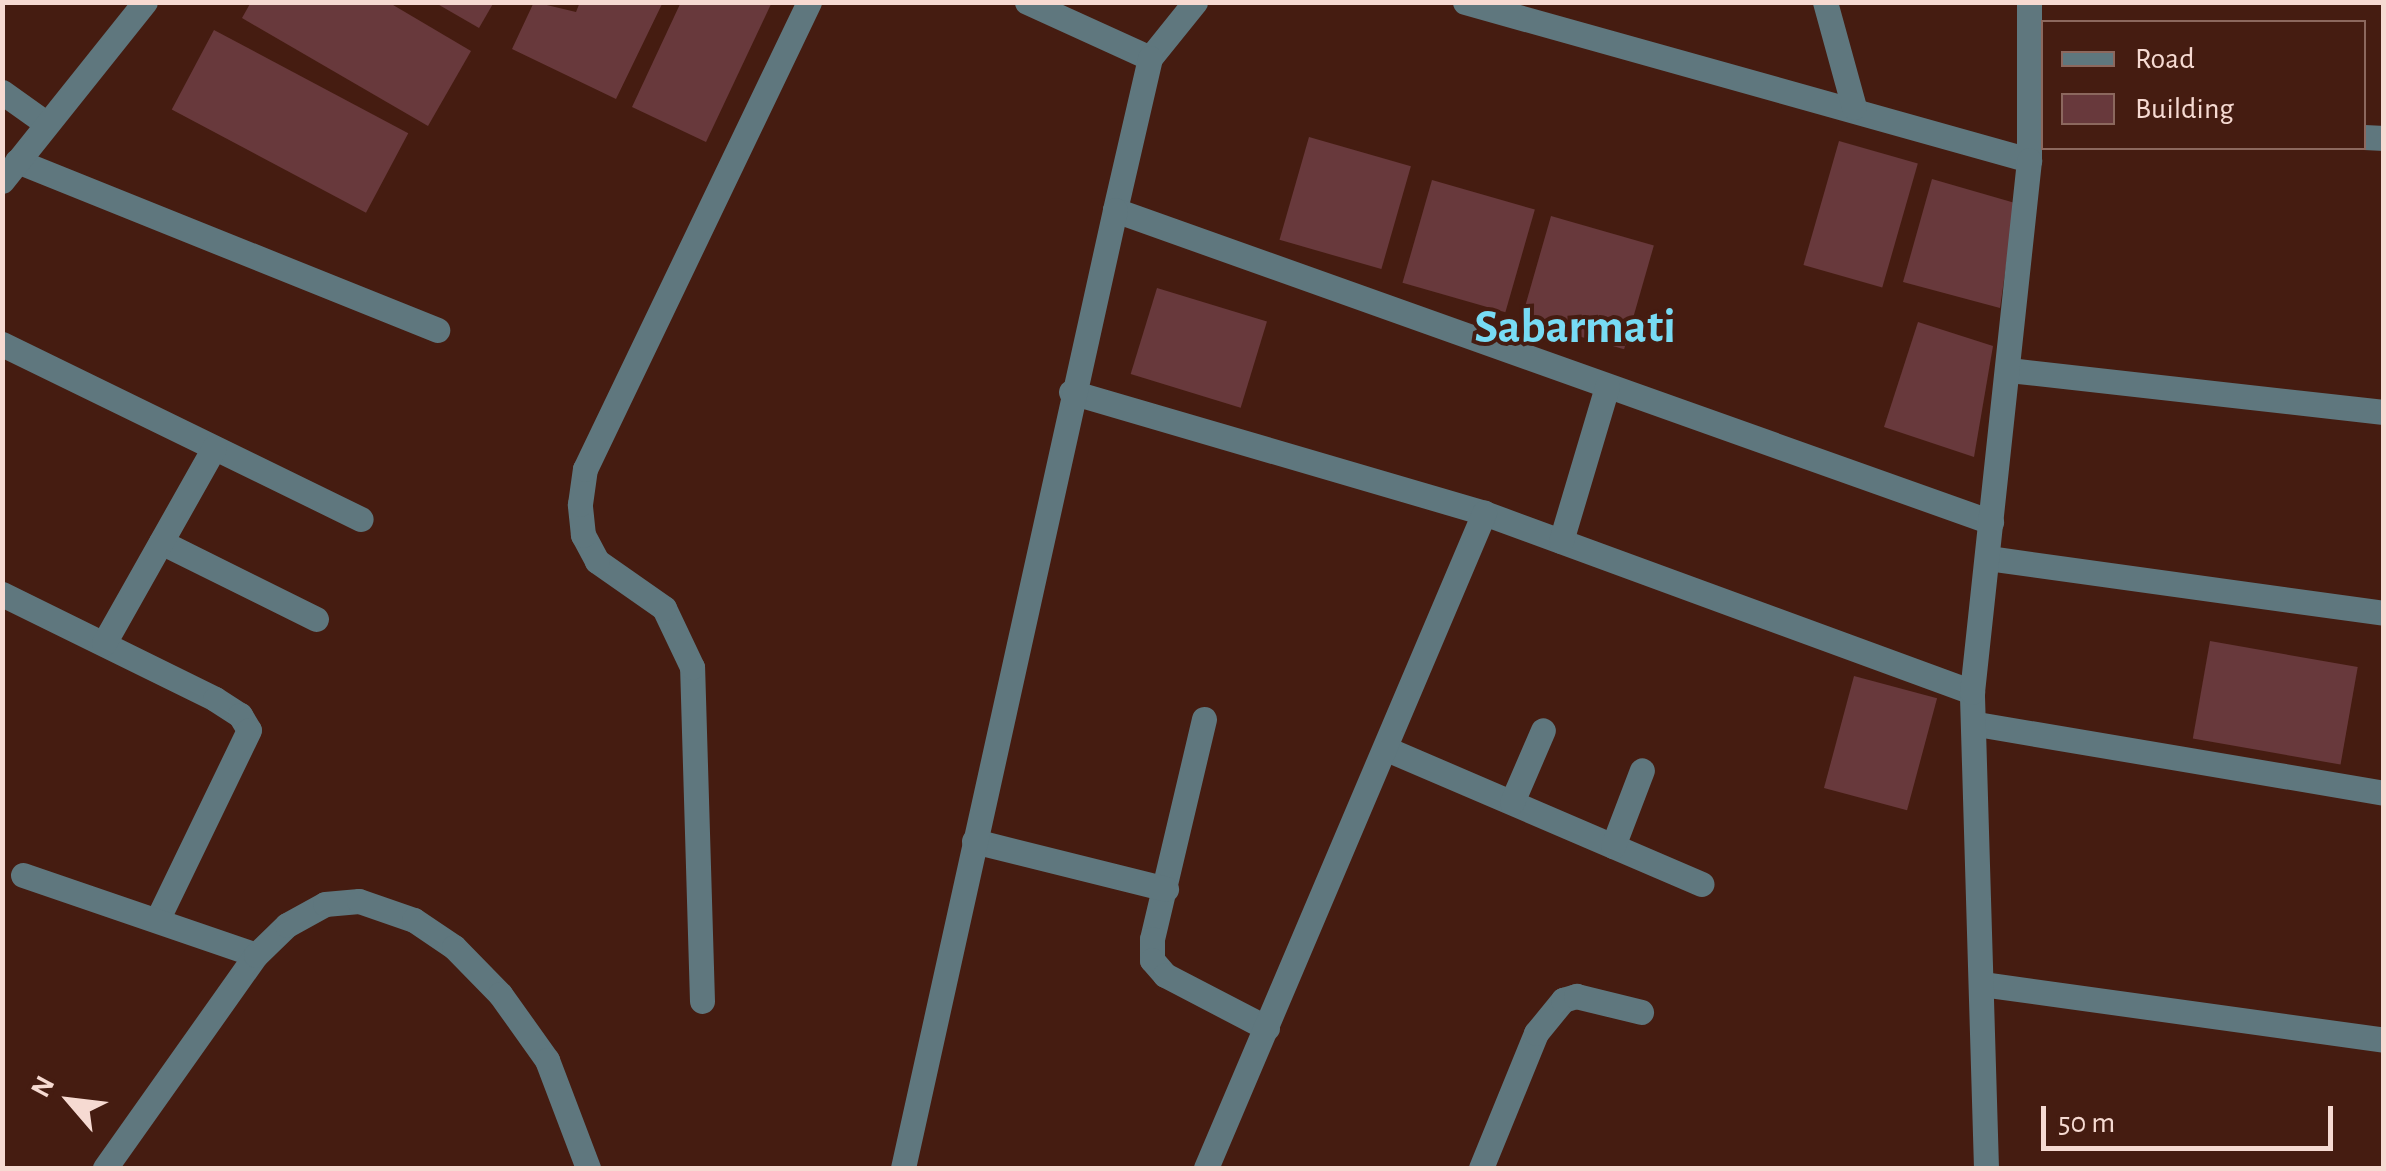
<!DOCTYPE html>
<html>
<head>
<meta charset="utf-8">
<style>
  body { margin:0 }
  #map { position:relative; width:2386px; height:1171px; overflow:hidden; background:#451c11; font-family:"Alegreya Sans",sans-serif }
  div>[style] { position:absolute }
  .building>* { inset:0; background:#68393c; transform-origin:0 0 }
  .minor>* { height:25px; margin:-12.5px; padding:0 12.5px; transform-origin:12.5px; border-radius:12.5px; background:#5f777e }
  span { translate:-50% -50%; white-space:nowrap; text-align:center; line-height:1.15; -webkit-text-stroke:8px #451c11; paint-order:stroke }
  .district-label { font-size:48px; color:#77dbf4; font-weight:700 }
  .frame { position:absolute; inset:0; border:5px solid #f6dad2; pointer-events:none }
  .legend { position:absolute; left:2041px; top:20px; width:325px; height:130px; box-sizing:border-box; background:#451c11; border:2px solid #8c685e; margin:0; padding:12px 18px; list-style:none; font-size:30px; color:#f6dad2 }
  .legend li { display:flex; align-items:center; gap:20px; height:50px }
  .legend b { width:50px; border:2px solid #8c685e }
  .north { position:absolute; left:20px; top:1051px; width:100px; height:100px; -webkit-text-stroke:8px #451c11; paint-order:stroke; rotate:298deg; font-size:28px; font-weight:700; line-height:40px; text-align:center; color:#f6dad2 }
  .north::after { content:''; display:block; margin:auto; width:35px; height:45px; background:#f6dad2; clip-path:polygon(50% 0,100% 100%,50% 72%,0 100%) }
  .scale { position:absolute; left:2041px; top:1106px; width:292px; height:45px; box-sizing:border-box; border:5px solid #f6dad2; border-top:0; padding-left:12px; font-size:30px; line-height:35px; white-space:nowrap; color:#f6dad2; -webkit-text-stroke:8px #451c11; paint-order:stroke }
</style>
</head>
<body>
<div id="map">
  <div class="building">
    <div style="clip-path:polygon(251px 2px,388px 2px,471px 51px,428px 126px,242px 18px)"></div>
    <div style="clip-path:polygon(434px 2px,494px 2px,479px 28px)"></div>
    <div style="clip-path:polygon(534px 2px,576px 12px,580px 2px,663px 2px,616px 99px,512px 49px)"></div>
    <div style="clip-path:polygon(681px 2px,772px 2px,706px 142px,632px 107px)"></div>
    <div style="left:214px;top:30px;width:220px;height:90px;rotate:28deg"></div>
    <div style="left:1309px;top:137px;width:106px;height:107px;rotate:16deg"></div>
    <div style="left:1839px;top:141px;width:82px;height:129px;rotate:16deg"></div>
    <div style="clip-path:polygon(1932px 179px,2015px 203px,2000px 308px,1903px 282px)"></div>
    <div style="left:1432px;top:180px;width:107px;height:107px;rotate:16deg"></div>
    <div style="left:1551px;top:216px;width:107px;height:108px;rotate:16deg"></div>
    <div style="left:1157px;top:288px;width:115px;height:90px;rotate:17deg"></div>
    <div style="clip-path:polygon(1918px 322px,1993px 346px,1974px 457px,1884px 427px)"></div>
    <div style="left:2210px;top:641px;width:150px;height:99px;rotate:10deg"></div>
    <div style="left:1854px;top:676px;width:86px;height:116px;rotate:15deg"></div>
  </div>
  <div class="minor">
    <div style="left:1027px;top:2px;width:135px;rotate:24.5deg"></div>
    <div style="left:1150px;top:58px;width:72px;rotate:-51.2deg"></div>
    <div style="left:1465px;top:2px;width:586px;rotate:15.65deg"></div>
    <div style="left:2029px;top:160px;width:158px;rotate:-90deg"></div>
    <div style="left:1825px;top:2px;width:109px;rotate:74.6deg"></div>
    <div style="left:1150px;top:58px;width:156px;rotate:103deg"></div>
    <div style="left:1115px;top:210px;width:930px;rotate:19.6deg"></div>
    <div style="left:2px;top:92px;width:55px;rotate:35.4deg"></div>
    <div style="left:2364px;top:137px;width:20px;rotate:3deg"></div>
    <div style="left:17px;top:161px;width:453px;rotate:21.9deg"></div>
    <div style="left:2px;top:181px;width:229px;rotate:-51.4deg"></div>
    <div style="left:2px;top:344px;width:399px;rotate:26deg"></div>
    <div style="left:2009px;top:370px;width:377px;rotate:6.4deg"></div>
    <div style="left:1071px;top:392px;width:430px;rotate:16.3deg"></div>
    <div style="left:1484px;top:513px;width:520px;rotate:20.14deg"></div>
    <div style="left:1561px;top:541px;width:161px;rotate:-73.4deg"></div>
    <div style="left:161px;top:542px;width:173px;rotate:26.4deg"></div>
    <div style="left:1988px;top:558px;width:400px;rotate:7.9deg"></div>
    <div style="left:2px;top:594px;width:237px;rotate:26.2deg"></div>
    <div style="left:215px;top:699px;width:30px;rotate:33deg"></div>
    <div style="left:240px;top:715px;width:17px;rotate:59deg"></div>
    <div style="left:249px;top:730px;width:209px;rotate:115.8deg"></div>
    <div style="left:104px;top:643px;width:224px;rotate:-60.6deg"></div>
    <div style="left:1204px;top:719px;width:226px;rotate:103.3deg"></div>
    <div style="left:1152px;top:939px;width:21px;rotate:90deg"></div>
    <div style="left:1152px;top:960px;width:20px;rotate:49deg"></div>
    <div style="left:1165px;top:975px;width:115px;rotate:27.5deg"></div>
    <div style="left:1977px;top:724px;width:413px;rotate:9.6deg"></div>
    <div style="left:1389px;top:750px;width:340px;rotate:23.2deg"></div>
    <div style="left:1512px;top:802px;width:78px;rotate:-66.7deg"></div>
    <div style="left:974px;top:841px;width:198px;rotate:14deg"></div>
    <div style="left:1613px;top:846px;width:81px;rotate:-69.1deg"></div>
    <div style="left:23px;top:875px;width:246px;rotate:18.9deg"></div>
    <div style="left:1982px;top:984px;width:406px;rotate:7.9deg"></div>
    <div style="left:702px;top:1001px;width:334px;rotate:-91.7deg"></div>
    <div style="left:692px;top:667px;width:65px;rotate:-115.4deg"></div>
    <div style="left:664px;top:608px;width:82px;rotate:-145deg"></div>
    <div style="left:597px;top:561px;width:30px;rotate:-118deg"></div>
    <div style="left:583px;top:535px;width:31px;rotate:-96deg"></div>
    <div style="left:580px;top:504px;width:35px;rotate:-82deg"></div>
    <div style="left:585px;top:469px;width:518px;rotate:-64.37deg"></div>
    <div style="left:105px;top:1168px;width:261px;rotate:-54.7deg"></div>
    <div style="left:256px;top:955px;width:43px;rotate:-44.1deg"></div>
    <div style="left:287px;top:925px;width:43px;rotate:-28.9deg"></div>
    <div style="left:325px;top:904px;width:34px;rotate:-5deg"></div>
    <div style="left:359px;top:901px;width:58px;rotate:19.1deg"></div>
    <div style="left:414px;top:920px;width:48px;rotate:34deg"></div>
    <div style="left:454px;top:947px;width:66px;rotate:45.6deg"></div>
    <div style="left:500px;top:994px;width:81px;rotate:54.5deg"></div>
    <div style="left:547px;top:1060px;width:116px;rotate:69.2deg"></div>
    <div style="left:903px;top:1168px;width:981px;rotate:-77.52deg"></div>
    <div style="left:1206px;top:1168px;width:712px;rotate:-67deg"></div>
    <div style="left:1481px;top:1168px;width:146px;rotate:-67.8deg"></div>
    <div style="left:1536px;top:1033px;width:43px;rotate:-50.7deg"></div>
    <div style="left:1563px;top:1000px;width:14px;rotate:-17deg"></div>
    <div style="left:1576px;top:996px;width:67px;rotate:13.8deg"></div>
    <div style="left:1986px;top:1168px;width:476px;rotate:-91.7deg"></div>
    <div style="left:1972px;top:692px;width:535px;rotate:-83.88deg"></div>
  </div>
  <div class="district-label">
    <span style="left:1575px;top:329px">Sabarmati</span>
  </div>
  <div class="frame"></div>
  <ul class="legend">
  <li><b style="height:12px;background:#5f777e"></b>Road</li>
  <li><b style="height:28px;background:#68393c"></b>Building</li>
  </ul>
  <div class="north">N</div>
  <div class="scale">50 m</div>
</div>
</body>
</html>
